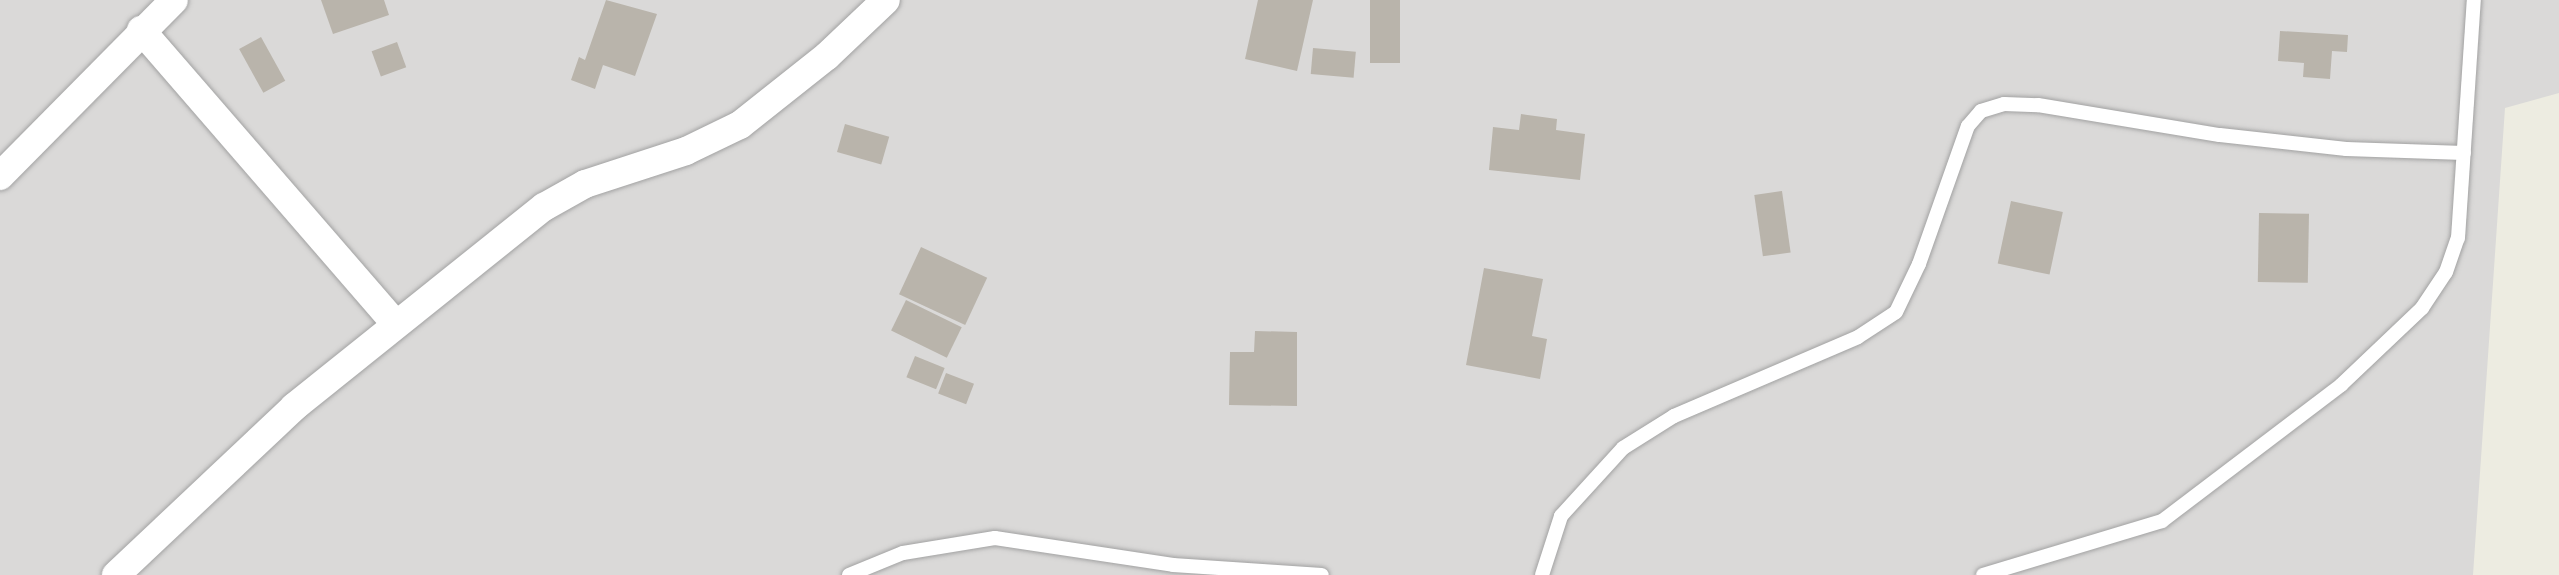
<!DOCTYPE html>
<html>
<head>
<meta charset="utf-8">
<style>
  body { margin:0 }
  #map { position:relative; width:2559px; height:575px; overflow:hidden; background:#edece1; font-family:"Fira Sans Condensed",sans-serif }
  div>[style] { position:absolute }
  .residential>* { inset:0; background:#dad9d8 }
  .building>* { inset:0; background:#b9b4ab; transform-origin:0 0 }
  .roads { filter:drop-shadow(0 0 2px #a2a2a2) drop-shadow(0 0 2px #a2a2a2) }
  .service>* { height:14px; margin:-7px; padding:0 7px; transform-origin:7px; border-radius:7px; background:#fff }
  .minor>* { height:28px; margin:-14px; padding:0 14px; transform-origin:14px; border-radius:14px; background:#fff }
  span { translate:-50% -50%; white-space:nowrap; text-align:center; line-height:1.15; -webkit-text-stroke:5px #fff; paint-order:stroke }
</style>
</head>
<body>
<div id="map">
  <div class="residential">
    <div style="clip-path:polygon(0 0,2559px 0,2559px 93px,2505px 108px,2473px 575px,0 575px)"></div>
  </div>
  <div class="building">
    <div style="clip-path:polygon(321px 0,384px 0,389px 15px,333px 34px)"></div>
    <div style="clip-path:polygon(606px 0,657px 14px,635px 76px,603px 65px,595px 89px,571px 80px,579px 57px,585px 60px)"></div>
    <div style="clip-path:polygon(1258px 0,1313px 0,1297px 71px,1245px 59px)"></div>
    <div style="left:1370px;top:0;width:30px;height:63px"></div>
    <div style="clip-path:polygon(2280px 31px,2348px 35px,2347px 52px,2332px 51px,2330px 79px,2303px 77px,2304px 63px,2278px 61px)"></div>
    <div style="left:261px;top:37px;width:50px;height:25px;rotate:61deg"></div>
    <div style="left:397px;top:42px;width:27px;height:27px;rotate:70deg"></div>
    <div style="left:1313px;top:48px;width:43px;height:26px;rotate:5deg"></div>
    <div style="clip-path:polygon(1521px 114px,1557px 119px,1556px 130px,1585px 134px,1580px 180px,1489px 170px,1493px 127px,1519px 130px)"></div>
    <div style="left:845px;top:124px;width:46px;height:29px;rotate:16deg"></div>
    <div style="left:1782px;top:191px;width:62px;height:28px;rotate:82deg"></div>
    <div style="left:2011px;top:201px;width:53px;height:64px;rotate:12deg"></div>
    <div style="left:2259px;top:213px;width:50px;height:69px;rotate:1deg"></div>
    <div style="left:921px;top:247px;width:73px;height:52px;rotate:25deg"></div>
    <div style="clip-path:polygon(1484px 268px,1543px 279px,1532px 336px,1547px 339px,1540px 379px,1466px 365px)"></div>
    <div style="left:906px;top:300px;width:62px;height:34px;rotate:26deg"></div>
    <div style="clip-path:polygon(1255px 331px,1297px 332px,1297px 406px,1229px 405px,1230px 352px,1254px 352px)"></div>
    <div style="left:915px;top:356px;width:32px;height:23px;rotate:22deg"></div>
    <div style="left:946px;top:373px;width:30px;height:22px;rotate:21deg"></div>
  </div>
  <div class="roads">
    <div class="service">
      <div style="left:849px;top:575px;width:58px;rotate:-22.2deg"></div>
      <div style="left:903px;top:553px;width:93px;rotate:-9.3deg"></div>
      <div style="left:995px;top:538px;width:180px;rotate:8.6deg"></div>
      <div style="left:1173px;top:565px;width:149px;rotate:3.8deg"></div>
      <div style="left:1542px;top:575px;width:62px;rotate:-72.1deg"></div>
      <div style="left:1561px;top:516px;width:92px;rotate:-47.6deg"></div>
      <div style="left:1623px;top:448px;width:60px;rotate:-32.1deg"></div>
      <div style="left:1674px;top:416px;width:200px;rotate:-23.2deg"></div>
      <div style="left:1858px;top:337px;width:45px;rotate:-33.3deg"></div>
      <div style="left:1896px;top:312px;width:53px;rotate:-64.4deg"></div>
      <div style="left:1919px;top:264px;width:146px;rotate:-70.5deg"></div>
      <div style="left:1968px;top:126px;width:20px;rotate:-49deg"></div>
      <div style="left:1981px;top:111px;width:24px;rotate:-17deg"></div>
      <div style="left:2004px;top:104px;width:34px;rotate:2deg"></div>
      <div style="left:2038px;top:105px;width:184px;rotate:9.4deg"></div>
      <div style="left:2220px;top:135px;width:127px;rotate:6.3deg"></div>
      <div style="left:2346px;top:149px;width:118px;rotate:1.9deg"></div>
      <div style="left:1983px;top:575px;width:187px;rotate:-16.8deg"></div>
      <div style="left:2162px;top:521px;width:225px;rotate:-37.2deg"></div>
      <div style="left:2341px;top:385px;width:112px;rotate:-43.5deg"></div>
      <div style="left:2422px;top:308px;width:43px;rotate:-56.3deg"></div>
      <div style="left:2446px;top:272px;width:36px;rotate:-71deg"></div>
      <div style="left:2458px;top:238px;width:239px;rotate:-86.2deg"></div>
    </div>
    <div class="minor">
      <div style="left:141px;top:30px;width:389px;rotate:49.1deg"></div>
      <div style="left:0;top:176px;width:247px;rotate:-45.3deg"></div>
      <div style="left:116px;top:575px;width:245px;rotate:-43.3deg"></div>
      <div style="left:294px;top:407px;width:320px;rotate:-38.7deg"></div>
      <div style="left:544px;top:207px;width:47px;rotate:-29.3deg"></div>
      <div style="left:585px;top:184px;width:106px;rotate:-18.1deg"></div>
      <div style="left:686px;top:151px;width:60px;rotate:-25.7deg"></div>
      <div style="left:740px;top:125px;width:111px;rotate:-38.4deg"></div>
      <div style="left:827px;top:56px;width:81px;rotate:-43.5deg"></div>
    </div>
  </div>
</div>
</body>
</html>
